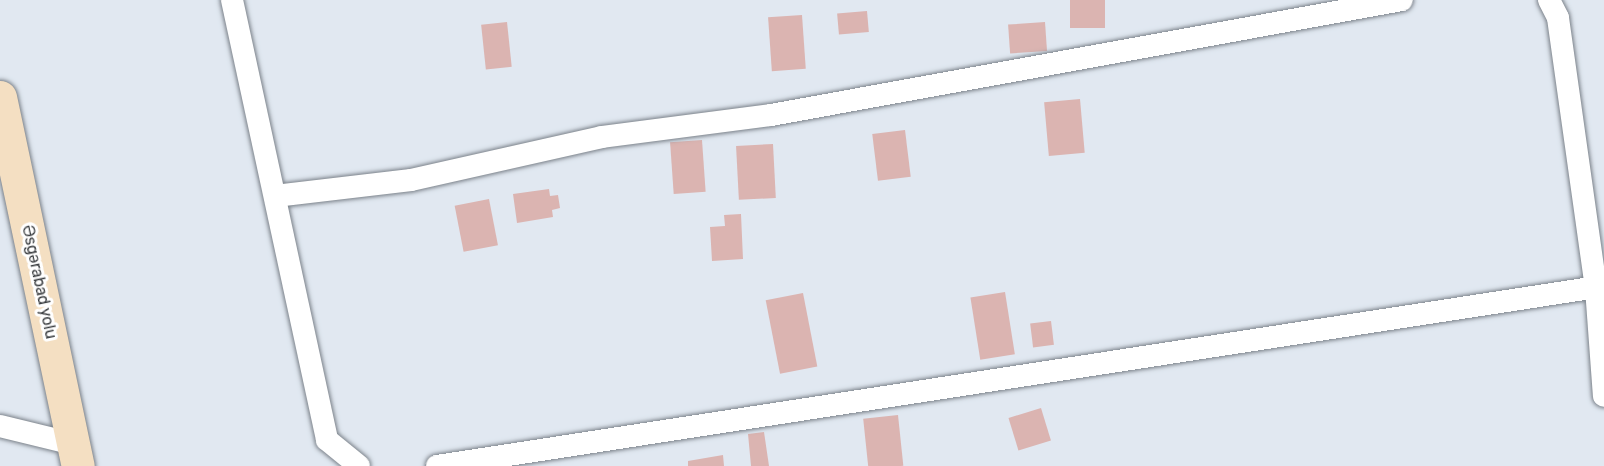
<!DOCTYPE html>
<html>
<head>
<meta charset="utf-8">
<style>
  body { margin:0 }
  #map { position:relative; width:1604px; height:466px; overflow:hidden; background:#e1e8f1; font-family:Rubik,sans-serif }
  div>[style] { position:absolute }
  .building>* { inset:0; background:#dbb4b1; transform-origin:0 0 }
  .roads { filter:drop-shadow(0 0 2px #7b828a) drop-shadow(0 0 2px #7b828a) }
  .street>* { height:22px; margin:-11px; padding:0 11px; transform-origin:11px; border-radius:11px; background:#fff }
  .secondary>* { height:33px; margin:-16.5px; padding:0 16.5px; transform-origin:16.5px; border-radius:16.5px; background:#f4dfc2 }
  span { translate:-50% -50%; white-space:nowrap; text-align:center; line-height:1.15; -webkit-text-stroke:6px #fff; paint-order:stroke }
  .street-label { font-size:16px; color:#383b3e }
</style>
</head>
<body>
<div id="map">
  <div class="building">
    <div style="left:1070px;top:0;width:35px;height:28px"></div>
    <div style="left:867px;top:11px;width:21px;height:30px;rotate:85deg"></div>
    <div style="left:802px;top:15px;width:54px;height:34px;rotate:86deg"></div>
    <div style="left:507px;top:22px;width:45px;height:26px;rotate:84deg"></div>
    <div style="left:1045px;top:22px;width:29px;height:37px;rotate:86deg"></div>
    <div style="left:1080px;top:99px;width:54px;height:36px;rotate:85deg"></div>
    <div style="left:905px;top:130px;width:47px;height:33px;rotate:83deg"></div>
    <div style="left:702px;top:140px;width:52px;height:32px;rotate:86deg"></div>
    <div style="left:773px;top:144px;width:54px;height:37px;rotate:87deg"></div>
    <div style="clip-path:polygon(549px 189px,550px 196px,558px 195px,560px 208px,552px 210px,553px 217px,517px 223px,513px 194px)"></div>
    <div style="left:489px;top:199px;width:47px;height:35px;rotate:79deg"></div>
    <div style="clip-path:polygon(741px 214px,743px 259px,712px 261px,710px 227px,725px 226px,724px 215px)"></div>
    <div style="left:1005px;top:292px;width:63px;height:35px;rotate:81deg"></div>
    <div style="left:803px;top:293px;width:75px;height:38px;rotate:79deg"></div>
    <div style="left:1051px;top:321px;width:24px;height:21px;rotate:83deg"></div>
    <div style="left:1041px;top:408px;width:34px;height:34px;rotate:73deg"></div>
    <div style="left:898px;top:415px;width:51px;height:35px;rotate:84deg"></div>
    <div style="clip-path:polygon(764px 432px,769px 466px,751px 466px,748px 434px)"></div>
    <div style="clip-path:polygon(723px 455px,724px 466px,688px 466px,688px 461px)"></div>
  </div>
  <div class="roads">
    <div class="street">
      <div style="left:232px;top:0;width:450px;rotate:77.8deg"></div>
      <div style="left:327px;top:440px;width:41px;rotate:39.1deg"></div>
      <div style="left:1549px;top:0;width:20px;rotate:63deg"></div>
      <div style="left:1558px;top:18px;width:273px;rotate:82deg"></div>
      <div style="left:1596px;top:288px;width:108px;rotate:85.8deg"></div>
      <div style="left:275px;top:196px;width:137px;rotate:-6.7deg"></div>
      <div style="left:411px;top:180px;width:196px;rotate:-12.7deg"></div>
      <div style="left:602px;top:137px;width:170px;rotate:-7.4deg"></div>
      <div style="left:771px;top:115px;width:641px;rotate:-10.33deg"></div>
      <div style="left:0;top:426px;width:76px;rotate:13.7deg"></div>
      <div style="left:437px;top:466px;width:1181px;rotate:-8.77deg"></div>
    </div>
    <div class="secondary">
      <div style="left:0;top:97px;width:377px;rotate:78.1deg"></div>
    </div>
  </div>
  <div class="street-label">
    <span style="left:39px;top:282px;rotate:78deg">Əsgərabad yolu</span>
  </div>
</div>
</body>
</html>
